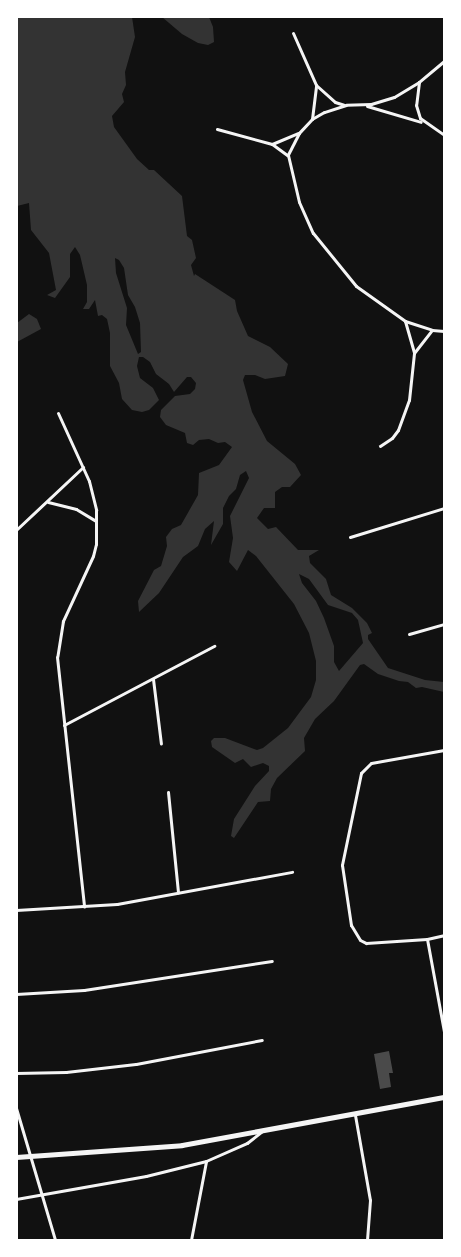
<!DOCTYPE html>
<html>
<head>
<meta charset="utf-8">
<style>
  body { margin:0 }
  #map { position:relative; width:461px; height:1257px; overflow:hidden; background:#111; font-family:Georgia,serif }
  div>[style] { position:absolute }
  .water>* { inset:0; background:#333 }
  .building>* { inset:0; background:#4a4a4a }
  .minor>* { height:3px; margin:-1.5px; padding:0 1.5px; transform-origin:1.5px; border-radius:1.5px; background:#f5f5f5 }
  .primary>* { height:5px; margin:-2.5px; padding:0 2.5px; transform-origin:2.5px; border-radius:2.5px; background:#f5f5f5 }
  span { translate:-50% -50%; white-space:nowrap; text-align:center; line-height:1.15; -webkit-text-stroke:4.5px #fff; paint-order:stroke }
  .frame { position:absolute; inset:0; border:18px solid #fff; pointer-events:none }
</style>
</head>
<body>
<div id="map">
  <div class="water">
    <div style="clip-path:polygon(evenodd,17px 16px,132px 17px,135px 37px,125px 72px,126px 85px,122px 94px,124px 102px,112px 116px,114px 127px,137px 159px,149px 170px,154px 170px,182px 196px,187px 236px,192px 240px,196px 258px,191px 265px,194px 276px,195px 274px,235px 300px,237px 311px,248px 336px,270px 347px,288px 364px,285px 376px,265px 379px,255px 375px,245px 375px,243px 380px,252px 412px,267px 441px,295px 464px,301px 475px,290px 487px,282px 487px,275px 492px,275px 508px,264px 508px,257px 518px,268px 529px,276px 527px,298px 550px,319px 550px,309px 556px,310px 563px,326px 579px,331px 595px,352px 608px,367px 623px,372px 633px,368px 635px,368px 639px,388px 668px,425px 680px,444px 682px,444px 692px,422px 687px,416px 688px,408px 682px,399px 681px,378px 674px,364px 664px,360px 665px,334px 701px,315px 719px,304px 738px,305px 751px,277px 778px,271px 789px,270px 801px,258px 802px,234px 838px,231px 836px,234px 819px,255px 786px,269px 771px,269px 766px,263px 763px,251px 767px,243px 759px,235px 763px,212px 747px,211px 741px,214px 738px,225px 738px,257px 750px,263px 748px,288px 728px,311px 697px,316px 680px,316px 661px,309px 633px,294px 604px,256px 556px,248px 550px,237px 571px,229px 562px,233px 538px,230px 516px,249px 478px,246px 471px,240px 475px,236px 489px,229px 496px,223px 508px,223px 524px,211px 545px,214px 521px,205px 529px,198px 546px,183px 557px,159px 593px,139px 612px,138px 601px,154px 570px,161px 566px,167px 546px,166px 537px,172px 529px,181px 525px,198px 495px,199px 473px,219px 465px,232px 447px,225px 442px,218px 443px,209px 439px,199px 440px,193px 445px,187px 443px,185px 433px,166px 425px,160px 417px,161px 410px,175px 396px,190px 394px,195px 389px,196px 383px,191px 377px,187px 377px,174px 392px,169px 384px,156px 374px,150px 362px,143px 357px,139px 357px,137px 366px,140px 378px,153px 388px,159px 400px,149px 410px,142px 412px,132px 410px,122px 399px,119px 383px,110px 366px,110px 333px,107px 319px,102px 315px,98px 316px,95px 300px,89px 309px,83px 309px,87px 302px,87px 285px,80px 255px,75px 247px,70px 254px,70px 277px,55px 298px,47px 295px,56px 290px,49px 253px,31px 230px,29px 203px,17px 206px,17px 16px,115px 258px,119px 260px,124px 268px,128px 295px,135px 307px,140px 323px,141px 352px,138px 354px,126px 325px,127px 308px,116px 273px,115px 258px,17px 16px,299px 574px,309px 579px,328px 605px,352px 613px,358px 620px,363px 643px,339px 671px,334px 662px,334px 646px,324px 618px,316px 601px,302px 583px,299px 574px)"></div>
    <div style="clip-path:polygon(162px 17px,209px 17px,213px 27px,214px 42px,208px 45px,198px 43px,182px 34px)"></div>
    <div style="clip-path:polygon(29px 314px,37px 319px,41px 329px,17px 342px,17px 323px)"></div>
  </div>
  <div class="building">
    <div style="clip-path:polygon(389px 1051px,393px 1073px,389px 1073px,391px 1087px,380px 1089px,374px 1054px)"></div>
  </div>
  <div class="minor">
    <div style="left:293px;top:33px;width:57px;rotate:66.1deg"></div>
    <div style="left:316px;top:85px;width:25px;rotate:42deg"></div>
    <div style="left:335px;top:102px;width:9px;rotate:18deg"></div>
    <div style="left:444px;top:61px;width:33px;rotate:140deg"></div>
    <div style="left:419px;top:82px;width:29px;rotate:149deg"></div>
    <div style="left:394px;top:97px;width:24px;rotate:163deg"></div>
    <div style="left:371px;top:104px;width:25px;rotate:178deg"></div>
    <div style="left:346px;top:105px;width:23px;rotate:162deg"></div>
    <div style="left:324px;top:112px;width:14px;rotate:150deg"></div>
    <div style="left:312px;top:119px;width:19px;rotate:133deg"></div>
    <div style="left:299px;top:133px;width:25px;rotate:117deg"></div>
    <div style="left:288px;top:155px;width:48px;rotate:76.8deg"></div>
    <div style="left:299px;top:202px;width:34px;rotate:66deg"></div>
    <div style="left:313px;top:233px;width:68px;rotate:50.9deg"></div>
    <div style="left:356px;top:286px;width:60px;rotate:35.5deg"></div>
    <div style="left:405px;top:321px;width:28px;rotate:18deg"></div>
    <div style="left:432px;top:330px;width:12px;rotate:5deg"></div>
    <div style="left:419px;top:82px;width:23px;rotate:97deg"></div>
    <div style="left:416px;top:105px;width:14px;rotate:73deg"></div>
    <div style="left:420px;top:118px;width:29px;rotate:35deg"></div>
    <div style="left:367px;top:106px;width:56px;rotate:16.5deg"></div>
    <div style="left:312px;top:119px;width:34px;rotate:-83deg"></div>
    <div style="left:217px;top:129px;width:57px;rotate:15.3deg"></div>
    <div style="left:272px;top:144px;width:28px;rotate:-23deg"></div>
    <div style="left:272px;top:144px;width:19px;rotate:36deg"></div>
    <div style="left:405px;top:321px;width:33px;rotate:74deg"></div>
    <div style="left:58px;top:413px;width:75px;rotate:65.5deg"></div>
    <div style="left:89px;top:481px;width:30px;rotate:76deg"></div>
    <div style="left:96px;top:510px;width:34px;rotate:90deg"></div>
    <div style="left:96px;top:544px;width:12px;rotate:104deg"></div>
    <div style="left:93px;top:556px;width:72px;rotate:114.8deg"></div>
    <div style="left:63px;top:621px;width:36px;rotate:99deg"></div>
    <div style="left:57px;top:657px;width:251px;rotate:83.8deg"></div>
    <div style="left:380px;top:446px;width:14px;rotate:-34deg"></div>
    <div style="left:392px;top:438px;width:10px;rotate:-53deg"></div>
    <div style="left:398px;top:430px;width:32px;rotate:-70deg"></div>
    <div style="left:409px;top:400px;width:47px;rotate:-83.9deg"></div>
    <div style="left:414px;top:353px;width:29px;rotate:-52deg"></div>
    <div style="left:48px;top:502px;width:29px;rotate:14deg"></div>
    <div style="left:76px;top:509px;width:23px;rotate:31deg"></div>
    <div style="left:16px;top:530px;width:92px;rotate:-43.2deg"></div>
    <div style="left:350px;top:537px;width:98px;rotate:-17.1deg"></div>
    <div style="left:409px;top:634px;width:36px;rotate:-16deg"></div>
    <div style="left:153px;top:679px;width:65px;rotate:83deg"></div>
    <div style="left:64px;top:725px;width:170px;rotate:-27.8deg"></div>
    <div style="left:444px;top:750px;width:74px;rotate:169.9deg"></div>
    <div style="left:371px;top:763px;width:14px;rotate:135deg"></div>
    <div style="left:361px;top:773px;width:94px;rotate:101.7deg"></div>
    <div style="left:342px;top:865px;width:61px;rotate:81.5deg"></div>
    <div style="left:351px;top:925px;width:17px;rotate:59deg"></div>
    <div style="left:360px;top:940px;width:7px;rotate:27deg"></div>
    <div style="left:366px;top:943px;width:61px;rotate:-3.8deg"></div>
    <div style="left:427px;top:939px;width:17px;rotate:-13deg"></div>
    <div style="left:168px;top:792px;width:101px;rotate:84.3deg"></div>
    <div style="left:16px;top:910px;width:101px;rotate:-3.4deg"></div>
    <div style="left:117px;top:904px;width:178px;rotate:-10.4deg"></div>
    <div style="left:427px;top:939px;width:95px;rotate:79.6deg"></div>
    <div style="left:16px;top:994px;width:68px;rotate:-3.4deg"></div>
    <div style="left:84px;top:990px;width:190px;rotate:-8.8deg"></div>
    <div style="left:16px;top:1073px;width:50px;rotate:-1.1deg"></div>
    <div style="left:66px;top:1072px;width:70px;rotate:-6.5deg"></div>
    <div style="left:136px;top:1064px;width:128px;rotate:-10.8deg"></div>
    <div style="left:16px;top:1108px;width:138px;rotate:73.5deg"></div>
    <div style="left:355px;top:1115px;width:86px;rotate:80deg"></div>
    <div style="left:370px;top:1200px;width:40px;rotate:94.3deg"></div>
    <div style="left:16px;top:1199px;width:132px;rotate:-10deg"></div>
    <div style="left:146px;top:1176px;width:62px;rotate:-14deg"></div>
    <div style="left:206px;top:1161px;width:45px;rotate:-23.7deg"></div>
    <div style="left:247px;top:1143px;width:18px;rotate:-38deg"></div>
    <div style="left:191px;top:1240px;width:80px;rotate:-79.2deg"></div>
  </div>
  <div class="primary">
    <div style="left:16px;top:1157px;width:166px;rotate:-4.1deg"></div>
    <div style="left:182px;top:1145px;width:266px;rotate:-10.4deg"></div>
  </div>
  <div class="frame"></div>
</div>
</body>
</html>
